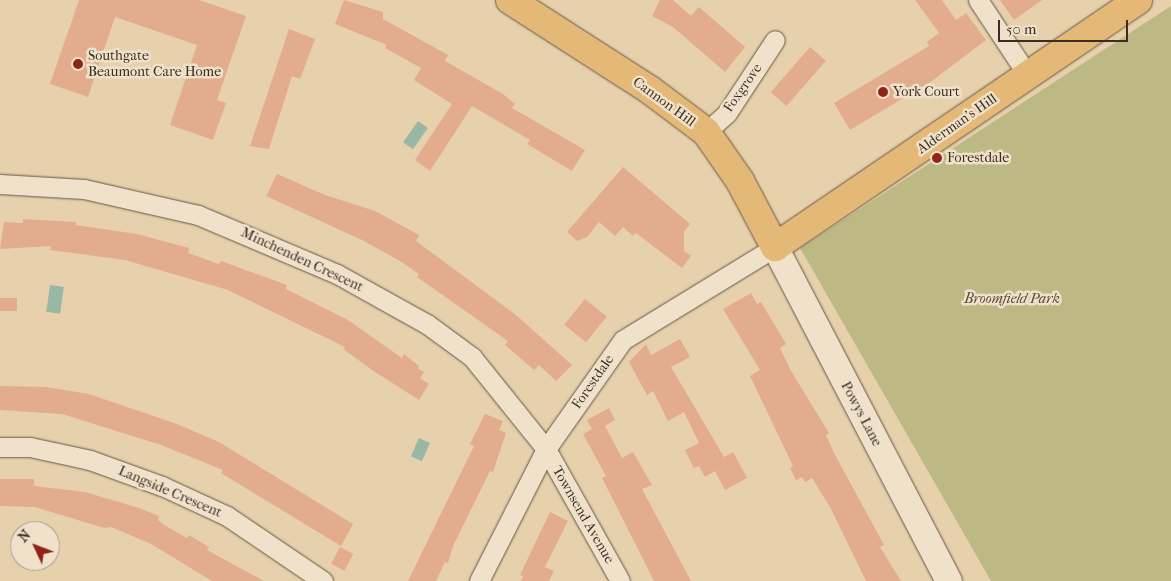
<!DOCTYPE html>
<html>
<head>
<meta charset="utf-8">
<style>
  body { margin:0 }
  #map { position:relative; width:1171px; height:581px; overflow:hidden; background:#e7d1ad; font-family:"IM FELL French Canon",serif }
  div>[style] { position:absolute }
  .green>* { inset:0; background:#bcb985 }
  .water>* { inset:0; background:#98b8a5; transform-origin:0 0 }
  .building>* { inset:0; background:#e3ac8d; transform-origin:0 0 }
  .roads { filter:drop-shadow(0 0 1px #665644) drop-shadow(0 0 1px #665644) }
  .minor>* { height:19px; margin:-9.5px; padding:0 9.5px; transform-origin:9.5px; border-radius:9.5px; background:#efe1ca }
  .secondary>* { height:26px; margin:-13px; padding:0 13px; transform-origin:13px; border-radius:13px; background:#efe1ca }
  .primary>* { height:28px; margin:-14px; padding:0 14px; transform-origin:14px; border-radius:14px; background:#e4b876 }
  .dots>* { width:14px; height:14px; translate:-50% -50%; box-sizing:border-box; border:2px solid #efe1ca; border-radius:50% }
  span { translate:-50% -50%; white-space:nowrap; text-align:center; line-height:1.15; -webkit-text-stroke:5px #efe1ca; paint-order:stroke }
  .poi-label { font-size:14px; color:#3b2d21 }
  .left { translate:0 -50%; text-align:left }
  .street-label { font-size:14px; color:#3b2d21 }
  .park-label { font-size:14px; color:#554935; font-style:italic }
  .north { position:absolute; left:10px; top:521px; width:50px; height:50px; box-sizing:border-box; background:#efe1ca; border:1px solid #a79986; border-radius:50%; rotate:313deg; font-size:14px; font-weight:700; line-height:20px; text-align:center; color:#3b2d21 }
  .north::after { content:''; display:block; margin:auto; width:18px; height:22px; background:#8f2418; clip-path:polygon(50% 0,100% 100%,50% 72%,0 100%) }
  .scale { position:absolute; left:998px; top:20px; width:130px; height:22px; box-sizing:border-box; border:2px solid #3b2d21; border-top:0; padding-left:6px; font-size:15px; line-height:18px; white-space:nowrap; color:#3b2d21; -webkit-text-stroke:4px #efe1ca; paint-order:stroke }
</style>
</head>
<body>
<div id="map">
  <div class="green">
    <div style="clip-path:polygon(1171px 6px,1171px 581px,991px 581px,800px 248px)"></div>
  </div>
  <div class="water">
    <div style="left:418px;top:121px;width:12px;height:26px;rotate:35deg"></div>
    <div style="left:50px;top:285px;width:14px;height:27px;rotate:8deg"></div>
    <div style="left:419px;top:438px;width:12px;height:20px;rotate:24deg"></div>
  </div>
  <div class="building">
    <div style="clip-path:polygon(79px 0,199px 0,246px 16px,217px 100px,226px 103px,213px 140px,170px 125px,197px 45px,115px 17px,88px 97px,50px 84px)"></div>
    <div style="clip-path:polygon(344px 0,383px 12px,383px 19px,448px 55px,445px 61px,503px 94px,515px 104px,512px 108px,585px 150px,572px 171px,527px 144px,530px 140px,472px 106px,430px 171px,415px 160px,452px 104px,414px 80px,421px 68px,385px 48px,387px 45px,335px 24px)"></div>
    <div style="clip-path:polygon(660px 0,673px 0,691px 16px,699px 7px,745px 47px,725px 72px,673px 27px,652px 16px)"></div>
    <div style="clip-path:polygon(915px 0,942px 0,956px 20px,966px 13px,986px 40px,932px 81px,850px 130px,834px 103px,929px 46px,927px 42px,939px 33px)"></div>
    <div style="clip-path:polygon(1000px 0,1042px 0,1014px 20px)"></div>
    <div style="clip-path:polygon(289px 29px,315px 39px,300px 79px,292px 76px,269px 149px,250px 146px)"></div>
    <div style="left:810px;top:47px;width:21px;height:60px;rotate:41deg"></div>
    <div style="clip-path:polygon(623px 167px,690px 224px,684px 232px,684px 251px,691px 256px,682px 268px,636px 233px,633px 236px,623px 227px,615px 236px,599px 222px,587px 237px,577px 241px,567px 232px)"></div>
    <div style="clip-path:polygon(277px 174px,325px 195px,375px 211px,419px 235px,416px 241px,516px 315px,572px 365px,556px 381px,539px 365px,534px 370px,505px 345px,508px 341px,417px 277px,419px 274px,400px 261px,362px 240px,266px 196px)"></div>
    <div style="clip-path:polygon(23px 219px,76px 222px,76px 225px,137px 234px,189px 248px,188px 253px,219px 264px,221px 261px,287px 285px,286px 289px,348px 320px,402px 358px,404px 354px,419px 366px,418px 369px,424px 372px,420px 378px,429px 384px,419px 400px,375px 372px,343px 349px,345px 347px,228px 290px,125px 260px,50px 250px,51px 246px,0 249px,4px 222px,23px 223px)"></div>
    <div style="clip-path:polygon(751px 293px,757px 304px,761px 302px,786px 344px,780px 348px,791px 371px,829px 433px,826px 435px,834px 453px,884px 545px,880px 547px,901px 581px,866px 581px,830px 507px,812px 478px,805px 482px,802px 477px,796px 480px,790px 468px,793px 466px,750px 376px,760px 370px,723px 309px)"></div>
    <div style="left:0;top:298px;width:17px;height:13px"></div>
    <div style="left:585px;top:299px;width:28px;height:33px;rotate:39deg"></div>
    <div style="clip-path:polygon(680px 339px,690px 357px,671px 367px,724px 457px,733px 452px,747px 478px,725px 490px,715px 471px,705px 477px,699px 466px,694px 468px,685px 450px,699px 443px,684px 412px,668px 421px,653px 391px,647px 395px,629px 362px,646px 344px,651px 355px)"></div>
    <div style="clip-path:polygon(0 386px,46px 387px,89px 394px,177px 424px,219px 442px,353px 524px,341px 546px,234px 481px,221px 473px,223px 470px,161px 445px,62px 414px,0 410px)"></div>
    <div style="clip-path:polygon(609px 408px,615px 420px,605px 426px,622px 458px,633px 452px,652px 485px,642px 489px,691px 581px,654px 581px,602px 478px,606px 476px,583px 434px,592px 429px,587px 420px)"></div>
    <div style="clip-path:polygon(485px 414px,503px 421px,499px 430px,506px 433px,493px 472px,490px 471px,453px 546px,448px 563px,445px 562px,436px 581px,408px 581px,474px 446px,470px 444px)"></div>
    <div style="clip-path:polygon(0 479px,34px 479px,34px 486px,85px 492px,139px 508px,159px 516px,158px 520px,164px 525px,187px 538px,189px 535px,209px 547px,207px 550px,264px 581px,212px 581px,151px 544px,111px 527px,104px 528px,35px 507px,0 506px)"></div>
    <div style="clip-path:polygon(550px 512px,568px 521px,545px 567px,554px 571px,549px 581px,521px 581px,523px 576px,520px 575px)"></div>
    <div style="left:340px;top:547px;width:15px;height:19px;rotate:28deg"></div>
  </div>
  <div class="roads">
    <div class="minor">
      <div style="left:978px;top:0;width:89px;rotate:56.5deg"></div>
      <div style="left:706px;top:132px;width:28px;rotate:-42deg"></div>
      <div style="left:727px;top:113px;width:87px;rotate:-56.7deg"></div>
      <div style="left:0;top:184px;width:84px;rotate:3.4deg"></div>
      <div style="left:84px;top:189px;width:117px;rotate:12.8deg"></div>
      <div style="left:198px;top:215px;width:151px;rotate:23deg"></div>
      <div style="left:337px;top:274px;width:103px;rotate:29.1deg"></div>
      <div style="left:427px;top:324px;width:56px;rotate:36.3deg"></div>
      <div style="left:472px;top:357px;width:118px;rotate:51.2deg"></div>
      <div style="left:546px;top:449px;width:151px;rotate:60.7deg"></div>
      <div style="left:0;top:447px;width:30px"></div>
      <div style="left:30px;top:447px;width:61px;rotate:12.2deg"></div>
      <div style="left:90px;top:460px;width:77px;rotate:19.9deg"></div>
      <div style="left:162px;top:486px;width:72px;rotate:24.8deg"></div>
      <div style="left:227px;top:516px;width:116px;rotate:34.1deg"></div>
      <div style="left:479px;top:581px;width:148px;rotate:-63.1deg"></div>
      <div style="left:546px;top:449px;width:133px;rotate:-54.8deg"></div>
      <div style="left:623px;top:340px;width:178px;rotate:-31.5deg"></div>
    </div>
    <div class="secondary">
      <div style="left:775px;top:247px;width:377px;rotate:62.5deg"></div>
    </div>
    <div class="primary">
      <div style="left:510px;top:0;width:166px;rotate:32.7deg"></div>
      <div style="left:650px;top:90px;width:70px;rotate:36.9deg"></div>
      <div style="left:706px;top:132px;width:60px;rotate:55.2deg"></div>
      <div style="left:740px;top:181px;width:75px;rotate:62.1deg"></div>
      <div style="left:775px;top:247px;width:439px;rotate:-34.2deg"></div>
    </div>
  </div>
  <div class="dots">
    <div style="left:78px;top:64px;background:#8f2418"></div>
    <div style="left:883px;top:92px;background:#8f2418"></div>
    <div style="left:937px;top:158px;background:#8f2418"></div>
  </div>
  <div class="poi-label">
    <span class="left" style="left:88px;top:64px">Southgate<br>Beaumont Care Home</span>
    <span class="left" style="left:893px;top:92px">York Court</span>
    <span class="left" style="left:947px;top:158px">Forestdale</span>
  </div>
  <div class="street-label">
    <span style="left:743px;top:88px;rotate:-55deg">Foxgrove</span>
    <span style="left:664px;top:102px;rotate:36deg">Cannon Hill</span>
    <span style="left:957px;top:124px;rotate:-35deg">Alderman's Hill</span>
    <span style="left:302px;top:260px;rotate:25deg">Minchenden Crescent</span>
    <span style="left:593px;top:382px;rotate:-55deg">Forestdale</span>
    <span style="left:861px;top:414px;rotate:62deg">Powys Lane</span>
    <span style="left:170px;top:492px;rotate:23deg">Langside Crescent</span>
    <span style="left:583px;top:515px;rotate:60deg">Townsend Avenue</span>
  </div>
  <div class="park-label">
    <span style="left:1012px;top:299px">Broomfield Park</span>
  </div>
  <div class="north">N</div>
  <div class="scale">50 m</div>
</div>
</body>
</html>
